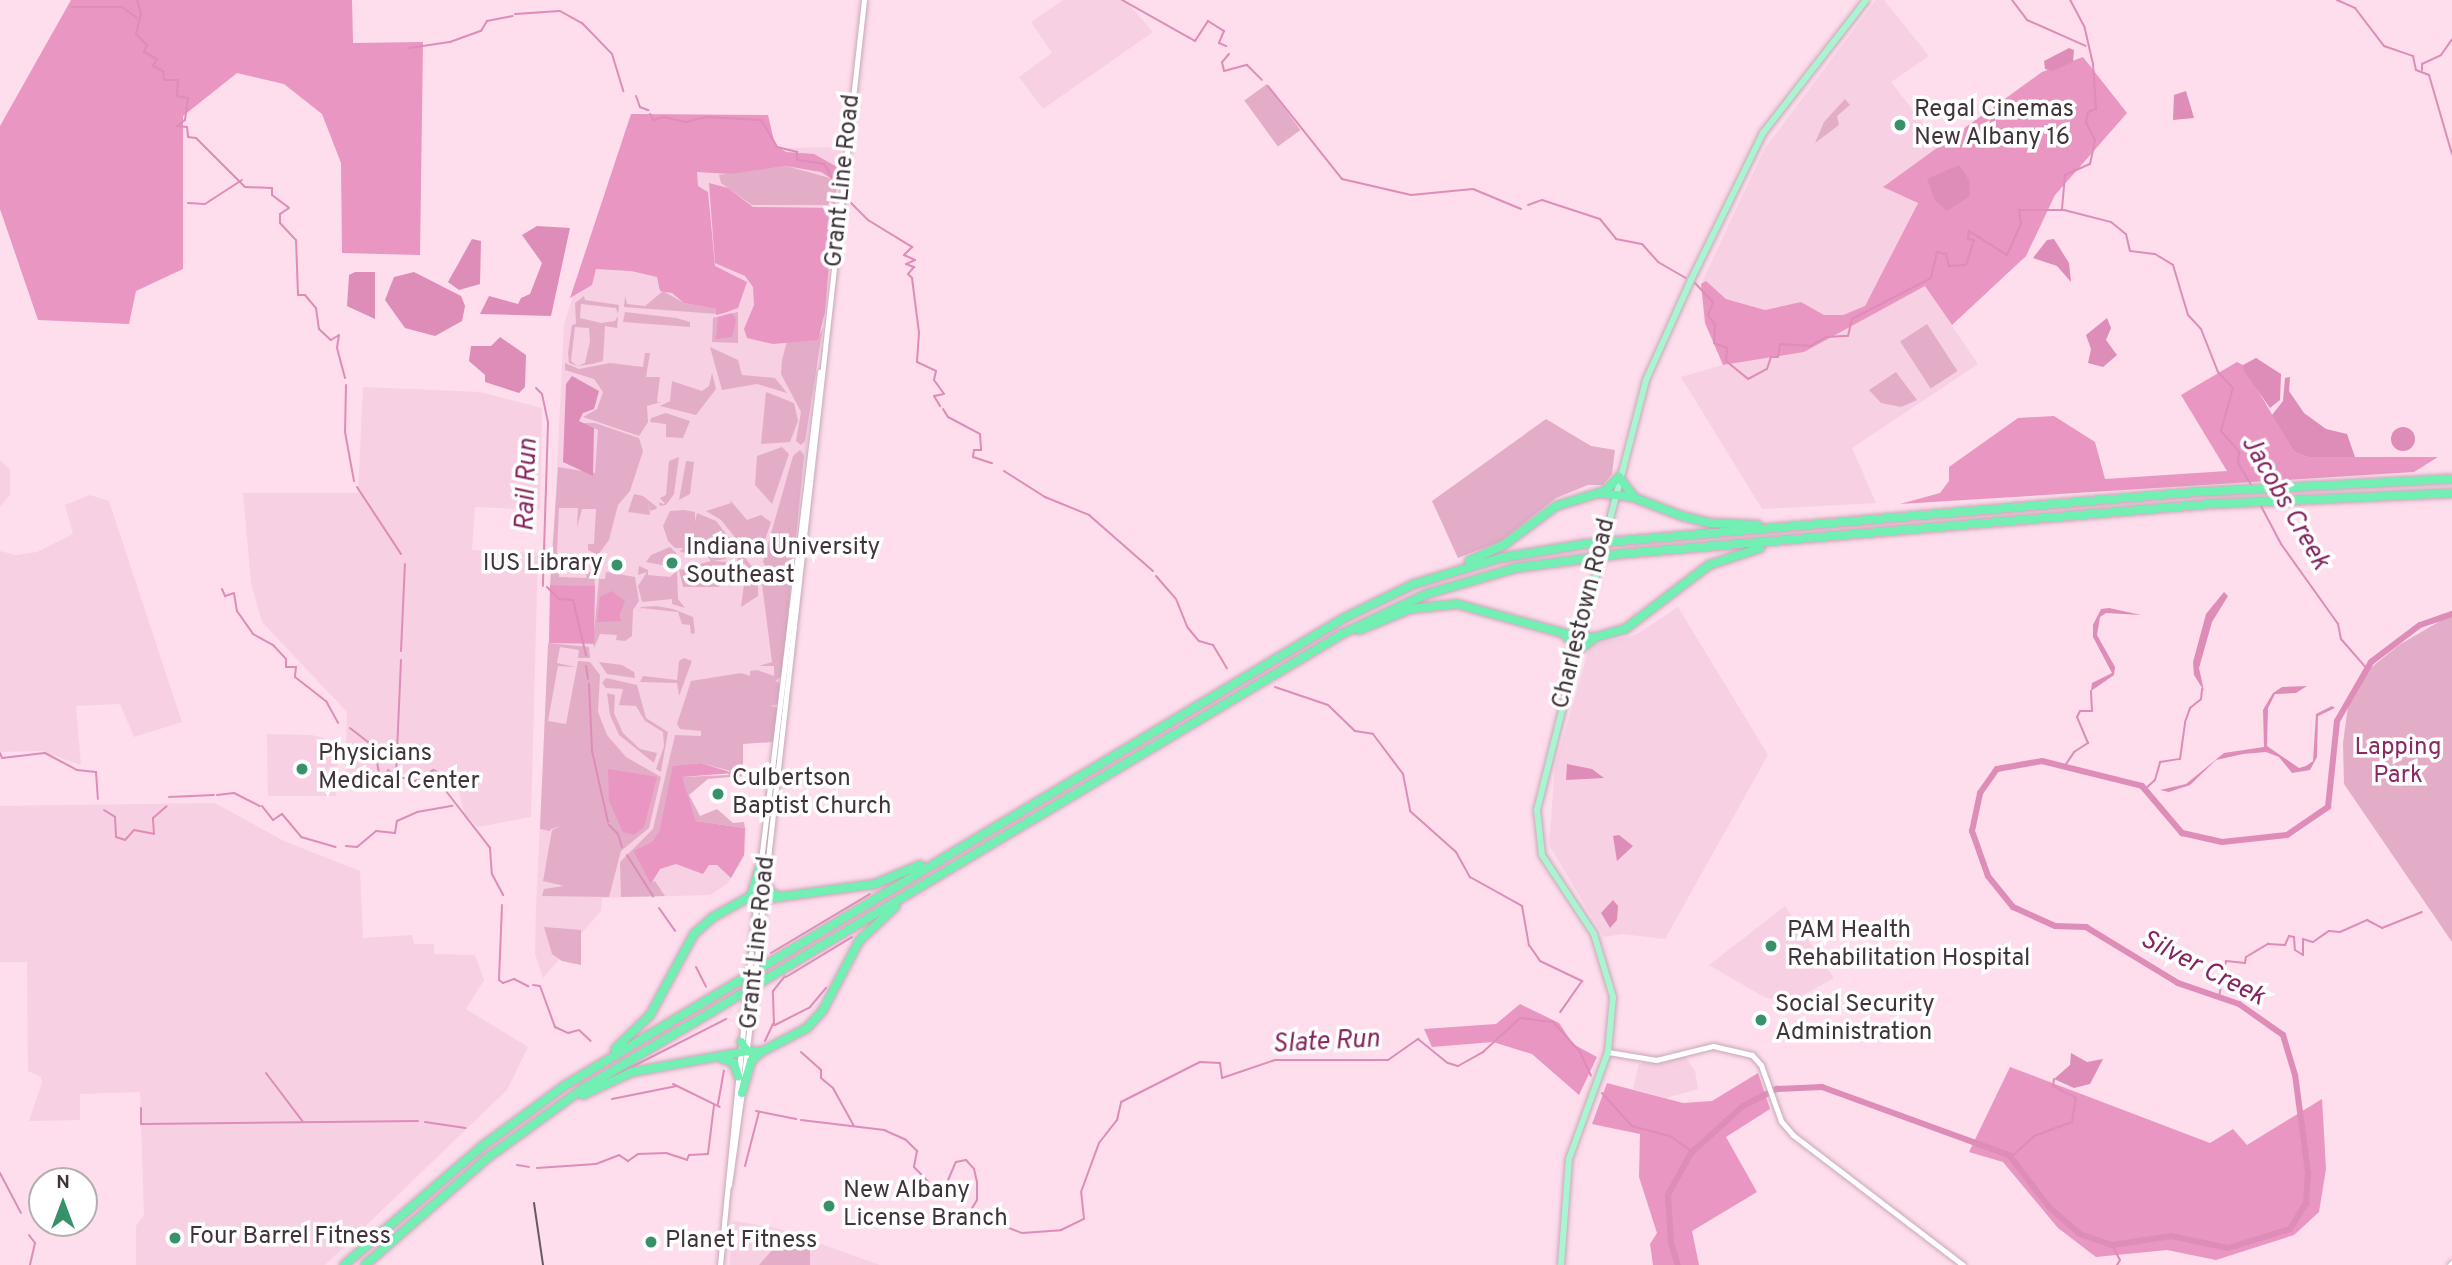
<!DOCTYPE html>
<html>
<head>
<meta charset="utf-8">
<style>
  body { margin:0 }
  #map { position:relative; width:2452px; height:1265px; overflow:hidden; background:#fedded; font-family:Overpass,sans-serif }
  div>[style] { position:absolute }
  .built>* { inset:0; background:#f7d0e4 }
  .green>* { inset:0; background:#e3adc8; transform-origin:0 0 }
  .forest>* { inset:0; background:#e996c2; transform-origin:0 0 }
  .water>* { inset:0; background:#de8cb8 }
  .round { border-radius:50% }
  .stream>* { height:2px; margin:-1px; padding:0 1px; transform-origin:1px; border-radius:1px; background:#de8cb8 }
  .river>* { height:6px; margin:-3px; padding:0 3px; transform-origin:3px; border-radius:3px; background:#de8cb8 }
  .roads { filter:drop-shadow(0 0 2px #c7a8b7) drop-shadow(0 0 2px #c7a8b7) }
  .secondary>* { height:5px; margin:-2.5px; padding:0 2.5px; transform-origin:2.5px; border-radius:2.5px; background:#fff }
  .primary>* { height:6px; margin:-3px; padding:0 3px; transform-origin:3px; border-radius:3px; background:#aaf5d1 }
  .motorway>* { height:8px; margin:-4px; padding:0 4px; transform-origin:4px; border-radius:4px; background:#72efb3 }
  .rail>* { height:2px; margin:-1px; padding:0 1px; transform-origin:1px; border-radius:1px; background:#685860 }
  .bridges { filter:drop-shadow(0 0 2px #c7a8b7) drop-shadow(0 0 2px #c7a8b7) }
  .secondary-bridge>* { height:5px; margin:-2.5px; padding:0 2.5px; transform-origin:2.5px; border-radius:2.5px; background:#fff }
  .primary-bridge>* { height:6px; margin:-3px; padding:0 3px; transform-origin:3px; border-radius:3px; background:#aaf5d1 }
  .dots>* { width:19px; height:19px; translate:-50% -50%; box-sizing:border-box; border:4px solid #fff; border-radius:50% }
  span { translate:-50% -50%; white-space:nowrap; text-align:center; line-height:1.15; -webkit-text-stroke:7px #fff; paint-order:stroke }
  .poi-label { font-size:24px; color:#40343a }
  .left { translate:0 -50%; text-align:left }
  .right { translate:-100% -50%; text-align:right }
  .street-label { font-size:24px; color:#40343a }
  .park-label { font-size:24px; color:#892a64 }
  .water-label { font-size:26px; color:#84245f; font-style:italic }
  .north { position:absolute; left:28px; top:1167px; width:70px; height:70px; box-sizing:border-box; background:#fff; border:2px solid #b3aeb0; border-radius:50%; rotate:0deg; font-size:19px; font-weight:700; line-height:28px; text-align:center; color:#40343a }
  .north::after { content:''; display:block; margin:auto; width:24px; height:32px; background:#379269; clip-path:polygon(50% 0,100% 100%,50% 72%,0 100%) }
</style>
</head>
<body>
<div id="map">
  <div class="built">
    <div style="clip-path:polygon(1063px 0,1125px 0,1153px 32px,1043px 109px,1019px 77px,1052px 53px,1031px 22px)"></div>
    <div style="clip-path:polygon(1876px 0,1884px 0,1929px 56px,1891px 82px,1941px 146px,1884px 187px,1918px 202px,1865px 306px,1843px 315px,1824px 315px,1801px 302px,1765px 310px,1726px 299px,1706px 281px,1701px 284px,1765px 148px)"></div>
    <div style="clip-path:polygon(842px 147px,772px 740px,738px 741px,681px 778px,696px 824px,746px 828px,745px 855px,728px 883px,710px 895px,602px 898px,601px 911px,543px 978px,535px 954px,536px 907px,564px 324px,620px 151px)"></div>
    <div style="clip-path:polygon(1925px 286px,1978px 364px,1852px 448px,1876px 503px,1762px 509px,1681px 377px,1723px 365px,1804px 352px)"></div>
    <div style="clip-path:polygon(363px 387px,480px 392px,542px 408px,540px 510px,475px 507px,472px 550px,538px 553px,531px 817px,478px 827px,465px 815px,455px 776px,403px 774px,345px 780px,347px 712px,262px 622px,251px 583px,243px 493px,358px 493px)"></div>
    <div style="clip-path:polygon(0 460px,10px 469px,10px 495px,0 507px)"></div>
    <div style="clip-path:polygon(90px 495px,109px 501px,182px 722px,134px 737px,120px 704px,76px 706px,81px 765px,41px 751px,0 752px,0 551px,16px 555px,37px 552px,73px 534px,65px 505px)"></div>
    <div style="clip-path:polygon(1678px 607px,1768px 755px,1665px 939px,1622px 934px,1604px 937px,1549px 845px,1555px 766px,1590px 645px,1636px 635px)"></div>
    <div style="clip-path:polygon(267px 734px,312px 735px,338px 742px,336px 796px,268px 796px)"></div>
    <div style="clip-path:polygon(215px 803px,284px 841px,360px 871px,363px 938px,412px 935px,414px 944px,434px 944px,434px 954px,475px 955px,484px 980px,466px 1009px,528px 1047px,507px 1090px,325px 1265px,136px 1265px,136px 1226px,144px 1215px,140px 1092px,80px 1094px,80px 1120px,29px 1121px,42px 1083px,41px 1077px,28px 1071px,27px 962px,0 962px,0 806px)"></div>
    <div style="clip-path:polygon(1785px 906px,1834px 978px,1789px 1003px,1764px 997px,1709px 965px)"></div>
    <div style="clip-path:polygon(1685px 1056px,1695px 1071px,1698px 1089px,1666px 1098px,1633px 1089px,1639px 1064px)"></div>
    <div style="clip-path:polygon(735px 1221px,776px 1228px,880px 1265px,730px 1265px,732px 1222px)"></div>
  </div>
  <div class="green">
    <div style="left:1267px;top:84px;width:57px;height:28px;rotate:54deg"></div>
    <div style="clip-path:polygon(1845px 99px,1850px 105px,1837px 116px,1839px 125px,1815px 143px,1824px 122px)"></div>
    <div style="clip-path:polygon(786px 166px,837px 180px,835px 206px,830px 201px,828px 205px,752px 205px,721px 183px,719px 175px)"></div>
    <div style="clip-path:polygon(663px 291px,684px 303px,716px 309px,717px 314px,624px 307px,625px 296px,627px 304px,645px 306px)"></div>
    <div style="clip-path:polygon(584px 296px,585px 300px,619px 305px,618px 314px,616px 308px,581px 304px,580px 318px,601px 323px,615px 321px,618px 316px,617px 328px,605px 326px,603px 361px,592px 364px,578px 366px,585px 363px,590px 341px,589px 328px,575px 327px,571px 361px,577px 366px,569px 363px,568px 353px,572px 325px,576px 324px,575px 303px)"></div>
    <div style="clip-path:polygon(625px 312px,676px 318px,690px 322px,690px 327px,623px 322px)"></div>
    <div style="clip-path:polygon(738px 312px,738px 343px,712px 342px,713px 318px)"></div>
    <div style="left:1927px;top:324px;width:56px;height:32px;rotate:57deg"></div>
    <div style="clip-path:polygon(823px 327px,805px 441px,801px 445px,796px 441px,801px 412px,781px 374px,782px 360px,787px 341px,817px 340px)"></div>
    <div style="clip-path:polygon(710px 347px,738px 360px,742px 375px,775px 378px,787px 393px,757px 384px,722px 390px)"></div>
    <div style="clip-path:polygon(645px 353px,650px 353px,646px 377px,660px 377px,657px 402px,661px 402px,647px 406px,648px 422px,639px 436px,583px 417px,597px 409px,603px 392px,594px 379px,565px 370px,565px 363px,579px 369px,610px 363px,643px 367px)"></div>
    <div style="clip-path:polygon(1896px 372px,1917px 400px,1901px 407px,1881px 403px,1869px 390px)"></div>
    <div style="clip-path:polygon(712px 373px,716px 389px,696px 415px,660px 406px,670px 401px,672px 381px,702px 391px,709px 386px)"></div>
    <div style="clip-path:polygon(766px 392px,794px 403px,798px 421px,790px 442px,761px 444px)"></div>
    <div style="clip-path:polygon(666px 413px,690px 421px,683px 438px,666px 437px,666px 424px,650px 422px,651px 418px)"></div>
    <div style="clip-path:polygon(1546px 419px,1591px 446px,1615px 450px,1612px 474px,1603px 485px,1588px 485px,1556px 498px,1501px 541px,1458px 558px,1432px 501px)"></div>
    <div style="clip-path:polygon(583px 423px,595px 423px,639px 438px,643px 451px,630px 491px,618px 505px,609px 540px,598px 555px,588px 550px,588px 544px,594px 544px,596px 509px,582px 509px,577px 528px,578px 508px,559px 508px,557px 553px,574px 559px,559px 563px,559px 577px,586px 578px,587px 572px,594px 572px,595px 586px,550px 585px,558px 467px,595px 473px,598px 430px)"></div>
    <div style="clip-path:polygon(782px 447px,789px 454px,772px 504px,755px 485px,757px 456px)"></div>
    <div style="clip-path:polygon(800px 450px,804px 455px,793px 566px,783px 570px,766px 567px,763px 562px,793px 456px)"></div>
    <div style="clip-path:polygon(679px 457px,674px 494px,666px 505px,660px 506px,659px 502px,663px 504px,665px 504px,660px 498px,666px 495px,669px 461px)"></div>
    <div style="clip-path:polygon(686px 461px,694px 462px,690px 494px,679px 500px)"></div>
    <div style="clip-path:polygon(634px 494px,643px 496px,657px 507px,656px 509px,650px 511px,648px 501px,650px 515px,628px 512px)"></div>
    <div style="clip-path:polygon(730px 500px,747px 520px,761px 515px,771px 522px,761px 552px,743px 547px,721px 520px,706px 511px,731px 503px)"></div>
    <div style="clip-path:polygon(684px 510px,695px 512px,695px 522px,697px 513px,716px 521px,737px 548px,726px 559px,713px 561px,731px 562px,726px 572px,704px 569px,696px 565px,711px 561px,705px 553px,693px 548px,688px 553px,680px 552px,683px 548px,675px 548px,668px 541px,663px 526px,670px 511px)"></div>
    <div style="clip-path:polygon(670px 547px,676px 553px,677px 568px,646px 562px,651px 555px)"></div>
    <div style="clip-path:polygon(738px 549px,758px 574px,758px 596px,741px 607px,746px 569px,746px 564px,737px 563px)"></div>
    <div style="clip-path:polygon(639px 566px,648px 570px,648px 575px,670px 577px,677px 571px,678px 599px,685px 608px,672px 604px,672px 599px,642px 602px,638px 586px,647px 572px,638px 575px)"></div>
    <div style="clip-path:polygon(696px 567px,714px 575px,720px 587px,683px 587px,679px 570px)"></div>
    <div style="clip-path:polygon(606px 572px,635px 577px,639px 601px,633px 610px,632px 636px,625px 641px,616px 640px,617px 635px,600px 634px,594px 648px,596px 659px,593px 642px,599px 579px,605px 579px)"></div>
    <div style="clip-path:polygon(768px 573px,789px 577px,791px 582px,783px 675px,775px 681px,780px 683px,778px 704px,771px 706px,778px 708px,773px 742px,743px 744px,743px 776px,708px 779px,689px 795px,700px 816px,717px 809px,733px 823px,744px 822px,745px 828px,696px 821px,681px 777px,728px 775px,730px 771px,701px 763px,674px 766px,659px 832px,653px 842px,633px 851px,651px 883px,655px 881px,665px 896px,621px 897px,620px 862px,653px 829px,675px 735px,701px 736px,701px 731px,680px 729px,677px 724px,691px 681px,741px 673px,750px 676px,750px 671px,757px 670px,774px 676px,774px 666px,759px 666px,772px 662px,762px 584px)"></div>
    <div style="clip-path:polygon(656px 606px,673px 609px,693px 617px,695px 633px,691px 634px,690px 625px,682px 624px,678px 612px,641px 608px,638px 612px,641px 607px)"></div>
    <div style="clip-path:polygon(2452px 614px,2452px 942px,2344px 784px,2343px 743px,2348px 706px,2363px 674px,2399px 645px)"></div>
    <div style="clip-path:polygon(548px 643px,589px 647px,590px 658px,578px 658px,579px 650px,560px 647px,557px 663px,576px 667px,558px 666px,548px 721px,566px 724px,578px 661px,590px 662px,600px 675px,598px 712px,607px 735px,626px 757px,661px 777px,649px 828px,621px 851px,609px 897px,542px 896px,544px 889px,564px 886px,543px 881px,552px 830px,561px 826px,551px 829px,550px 831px,540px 829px)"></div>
    <div style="clip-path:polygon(684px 658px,692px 661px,679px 696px,677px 683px,640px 682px,643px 676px,677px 680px,679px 661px)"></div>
    <div style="clip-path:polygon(599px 662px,622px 665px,634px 672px,635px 678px,607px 674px)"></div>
    <div style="clip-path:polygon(606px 678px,637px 685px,646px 718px,668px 732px,661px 772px,656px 769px,664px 746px,663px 732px,645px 721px,636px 706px,619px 705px,623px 689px,606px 688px,602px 683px)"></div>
    <div style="clip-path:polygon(607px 693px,615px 695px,614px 713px,623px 733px,640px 749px,657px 753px,654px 763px,619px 735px,610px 715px)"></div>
    <div style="clip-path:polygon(544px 927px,581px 930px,581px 965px,562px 961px,552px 954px)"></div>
    <div style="clip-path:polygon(796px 1242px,810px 1244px,810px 1265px,759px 1265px,773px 1249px)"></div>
  </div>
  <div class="forest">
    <div style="clip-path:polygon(71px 0,352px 0,353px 43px,423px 42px,420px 255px,342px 253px,341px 163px,322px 114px,284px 84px,237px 73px,183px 116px,183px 269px,136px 291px,129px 324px,38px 320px,0 209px,0 126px)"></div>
    <div style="clip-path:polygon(2083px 57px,2127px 113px,2055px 195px,2026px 256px,1952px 325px,1925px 286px,1804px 352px,1723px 365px,1705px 323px,1701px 284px,1706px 281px,1726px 299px,1765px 310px,1801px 302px,1824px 315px,1843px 315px,1865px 306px,1918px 203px,1883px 187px,2042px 72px)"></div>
    <div style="clip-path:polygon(631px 114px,768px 115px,775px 145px,786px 152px,814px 154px,839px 168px,835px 181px,821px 172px,786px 166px,730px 174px,697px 172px,698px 186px,708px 192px,715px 266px,747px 282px,738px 308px,724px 313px,716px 315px,716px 309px,684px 303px,672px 293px,660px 291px,657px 277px,631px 271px,596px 269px,592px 285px,570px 298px)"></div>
    <div style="clip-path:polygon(709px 183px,728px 188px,753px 207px,834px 208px,825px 312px,818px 340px,773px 344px,747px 338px,744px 329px,754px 305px,753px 287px,745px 276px,715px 263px)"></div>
    <div style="clip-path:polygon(732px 313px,736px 320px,732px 337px,716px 339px,718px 317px)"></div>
    <div style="clip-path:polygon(2237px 362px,2243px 365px,2294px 452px,2308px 457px,2438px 457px,2414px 472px,1900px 504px,1940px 493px,1949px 481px,1949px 467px,2018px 418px,2054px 416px,2095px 442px,2105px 479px,2227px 471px,2181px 395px)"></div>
    <div style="left:550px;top:585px;width:45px;height:58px;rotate:1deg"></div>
    <div style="clip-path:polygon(612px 591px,625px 601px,619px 616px,622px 621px,597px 622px,600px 597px)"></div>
    <div style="clip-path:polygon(701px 763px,733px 773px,682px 777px,696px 821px,745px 828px,744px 855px,731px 878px,717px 865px,709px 865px,703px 874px,676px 864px,660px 869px,651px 884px,633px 851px,652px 842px,659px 832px,673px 766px)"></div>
    <div style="clip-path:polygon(608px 769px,657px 777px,644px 827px,634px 835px,623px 832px,609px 801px)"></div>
    <div style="clip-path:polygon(1520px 1004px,1559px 1023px,1573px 1044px,1597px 1057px,1579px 1095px,1532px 1054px,1493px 1042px,1432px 1047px,1424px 1029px,1496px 1024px)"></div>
    <div style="clip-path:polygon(2010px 1067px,2210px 1143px,2233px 1129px,2247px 1145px,2322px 1099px,2326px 1169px,2319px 1212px,2294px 1235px,2216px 1260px,2167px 1250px,2096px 1257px,2058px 1228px,2003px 1162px,1969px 1152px)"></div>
    <div style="clip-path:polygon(1758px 1073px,1770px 1109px,1726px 1137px,1757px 1192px,1692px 1231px,1699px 1265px,1653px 1265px,1650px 1244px,1657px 1233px,1639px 1177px,1640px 1134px,1592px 1124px,1607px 1083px,1683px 1103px,1712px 1101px)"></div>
  </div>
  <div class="water">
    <div style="clip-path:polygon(2069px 48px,2074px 50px,2073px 62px,2052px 71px,2045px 69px,2044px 61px)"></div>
    <div style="clip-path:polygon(2186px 91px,2194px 118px,2173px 120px,2174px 95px)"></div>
    <div style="clip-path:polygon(1959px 165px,1969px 180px,1970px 196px,1947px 211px,1935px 200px,1927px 179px)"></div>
    <div style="clip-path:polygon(537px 226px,570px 228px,551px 316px,480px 314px,489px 296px,518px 304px,521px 298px,530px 294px,542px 263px,522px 235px)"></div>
    <div style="clip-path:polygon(472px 239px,481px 241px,480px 284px,459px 290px,448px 282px)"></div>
    <div style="clip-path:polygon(2054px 239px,2069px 263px,2071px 282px,2057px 266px,2033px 258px,2047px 240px)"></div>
    <div style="clip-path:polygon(355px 272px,375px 272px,375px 319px,347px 306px,349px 275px)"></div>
    <div style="clip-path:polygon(414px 272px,461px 296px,465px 306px,462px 321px,435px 336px,405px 328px,385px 300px,394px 277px)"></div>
    <div style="clip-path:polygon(2107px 318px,2111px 328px,2106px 340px,2117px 355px,2103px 367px,2088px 363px,2091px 349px,2086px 335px)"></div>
    <div style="clip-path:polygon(500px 337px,526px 355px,525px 387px,519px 393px,485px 382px,485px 375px,469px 361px,471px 346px,491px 346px)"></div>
    <div style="clip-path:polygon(2256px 358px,2281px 374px,2280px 400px,2270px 408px,2244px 371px,2243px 365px)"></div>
    <div style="clip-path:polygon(572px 376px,599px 391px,594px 409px,583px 413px,579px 421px,594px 428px,593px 476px,563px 462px,566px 384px)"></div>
    <div style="clip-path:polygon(2290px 377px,2289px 391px,2304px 413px,2326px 429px,2347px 434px,2355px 457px,2308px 457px,2294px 452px,2272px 415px,2283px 401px,2285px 378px)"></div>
    <div class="round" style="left:2391px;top:427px;width:24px;height:24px"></div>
    <div style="clip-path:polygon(2224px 592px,2228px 596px,2212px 622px,2199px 668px,2204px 691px,2194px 675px,2193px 662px,2206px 614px)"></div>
    <div style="clip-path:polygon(2109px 608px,2141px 615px,2106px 613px,2100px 617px,2097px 635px,2115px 667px,2114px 675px,2091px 691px,2092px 683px,2112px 673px,2093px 637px,2093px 625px,2101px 609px)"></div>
    <div style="clip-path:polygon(2307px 686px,2296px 693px,2275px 694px,2268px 708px,2267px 746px,2299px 768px,2306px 766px,2313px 761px,2316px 714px,2332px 706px,2335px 708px,2318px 716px,2317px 757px,2310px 770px,2292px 773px,2279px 757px,2266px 752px,2243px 754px,2216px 760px,2190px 785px,2169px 792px,2160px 790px,2186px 784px,2224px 753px,2264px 747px,2263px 710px,2273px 693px,2282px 687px)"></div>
    <div style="clip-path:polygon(1567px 764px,1592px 769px,1604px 778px,1566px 780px)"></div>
    <div style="clip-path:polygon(1619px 835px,1633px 846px,1617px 861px,1613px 836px)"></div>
    <div style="clip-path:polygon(1613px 900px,1618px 906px,1617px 920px,1610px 928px,1601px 913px)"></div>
    <div style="clip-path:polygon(2071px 1053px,2087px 1062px,2103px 1059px,2090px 1084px,2074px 1088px,2054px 1079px,2070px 1065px)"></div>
  </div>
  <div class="stream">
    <div style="left:137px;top:0;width:15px;rotate:74deg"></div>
    <div style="left:141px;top:14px;width:21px;rotate:104deg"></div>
    <div style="left:136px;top:34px;width:16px;rotate:45deg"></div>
    <div style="left:147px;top:45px;width:8px;rotate:113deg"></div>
    <div style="left:144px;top:52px;width:15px;rotate:28deg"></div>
    <div style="left:157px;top:59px;width:8px;rotate:120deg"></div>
    <div style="left:153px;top:66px;width:11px;rotate:27deg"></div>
    <div style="left:163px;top:71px;width:9px;rotate:84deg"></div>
    <div style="left:164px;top:80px;width:14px"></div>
    <div style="left:178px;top:80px;width:16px;rotate:94deg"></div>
    <div style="left:177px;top:96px;width:11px;rotate:10deg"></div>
    <div style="left:188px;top:98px;width:22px;rotate:98deg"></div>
    <div style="left:185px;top:120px;width:10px;rotate:143deg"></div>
    <div style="left:177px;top:126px;width:10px;rotate:6deg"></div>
    <div style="left:187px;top:127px;width:10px;rotate:84deg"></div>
    <div style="left:188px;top:137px;width:8px;rotate:7deg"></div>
    <div style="left:196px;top:138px;width:69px;rotate:45deg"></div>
    <div style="left:245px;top:187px;width:27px;rotate:2deg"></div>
    <div style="left:272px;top:188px;width:7px;rotate:90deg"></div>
    <div style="left:272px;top:195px;width:21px;rotate:37deg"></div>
    <div style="left:289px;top:208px;width:11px;rotate:146deg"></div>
    <div style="left:280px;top:214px;width:9px;rotate:90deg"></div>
    <div style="left:280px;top:223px;width:23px;rotate:47deg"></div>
    <div style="left:296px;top:240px;width:55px;rotate:87.9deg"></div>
    <div style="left:298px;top:295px;width:7px"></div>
    <div style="left:305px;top:295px;width:17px;rotate:50deg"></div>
    <div style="left:316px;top:308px;width:21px;rotate:82deg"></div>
    <div style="left:319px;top:329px;width:16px;rotate:43deg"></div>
    <div style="left:331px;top:340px;width:9px;rotate:-32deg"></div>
    <div style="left:339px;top:335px;width:13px;rotate:99deg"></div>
    <div style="left:337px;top:348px;width:31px;rotate:75deg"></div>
    <div style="left:1122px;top:0;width:84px;rotate:29.3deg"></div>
    <div style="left:1195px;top:41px;width:24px;rotate:-57deg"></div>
    <div style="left:1208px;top:21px;width:19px;rotate:32deg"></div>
    <div style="left:1224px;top:31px;width:13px;rotate:113deg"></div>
    <div style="left:1219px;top:43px;width:8px;rotate:23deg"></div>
    <div style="left:2012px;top:0;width:25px;rotate:53deg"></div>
    <div style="left:2027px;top:20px;width:64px;rotate:23.8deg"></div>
    <div style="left:2337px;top:0;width:20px;rotate:24deg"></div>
    <div style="left:2355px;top:8px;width:48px;rotate:52.7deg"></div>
    <div style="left:2384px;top:46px;width:31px;rotate:19deg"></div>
    <div style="left:2413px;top:56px;width:14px;rotate:78deg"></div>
    <div style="left:2416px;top:70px;width:14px;rotate:21deg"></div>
    <div style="left:2429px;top:75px;width:82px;rotate:73.8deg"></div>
    <div style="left:72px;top:7px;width:50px"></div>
    <div style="left:122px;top:7px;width:19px;rotate:36deg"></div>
    <div style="left:515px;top:14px;width:45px;rotate:-3.8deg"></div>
    <div style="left:560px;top:11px;width:25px;rotate:29deg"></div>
    <div style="left:582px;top:23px;width:43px;rotate:45.9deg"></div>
    <div style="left:612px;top:54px;width:39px;rotate:73deg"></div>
    <div style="left:409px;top:48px;width:41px;rotate:-8.3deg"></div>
    <div style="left:450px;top:42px;width:33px;rotate:-20deg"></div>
    <div style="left:481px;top:31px;width:12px;rotate:-59deg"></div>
    <div style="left:487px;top:21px;width:26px;rotate:-11deg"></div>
    <div style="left:1229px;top:54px;width:11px;rotate:131deg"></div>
    <div style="left:1222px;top:62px;width:9px;rotate:77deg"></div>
    <div style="left:1224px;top:71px;width:24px;rotate:-15deg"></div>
    <div style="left:1247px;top:65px;width:21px;rotate:45deg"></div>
    <div style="left:2422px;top:70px;width:6px;rotate:-90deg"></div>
    <div style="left:2422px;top:64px;width:21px;rotate:-25deg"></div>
    <div style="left:2441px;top:55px;width:19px;rotate:-55deg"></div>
    <div style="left:1268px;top:86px;width:119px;rotate:51.5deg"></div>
    <div style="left:1342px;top:179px;width:71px;rotate:13.1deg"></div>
    <div style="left:1411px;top:195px;width:62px;rotate:-5.5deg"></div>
    <div style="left:1473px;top:189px;width:52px;rotate:22.6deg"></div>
    <div style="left:636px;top:96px;width:12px;rotate:70deg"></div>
    <div style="left:640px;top:107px;width:9px;rotate:21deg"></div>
    <div style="left:650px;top:114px;width:7px;rotate:63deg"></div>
    <div style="left:653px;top:120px;width:11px;rotate:-15deg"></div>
    <div style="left:664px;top:117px;width:23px;rotate:13deg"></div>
    <div style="left:686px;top:122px;width:21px;rotate:-14deg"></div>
    <div style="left:706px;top:117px;width:55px;rotate:3.1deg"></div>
    <div style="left:761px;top:120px;width:31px;rotate:59deg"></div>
    <div style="left:777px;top:147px;width:21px;rotate:14deg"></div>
    <div style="left:797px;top:152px;width:8px;rotate:90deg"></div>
    <div style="left:797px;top:160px;width:27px;rotate:8deg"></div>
    <div style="left:824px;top:164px;width:28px;rotate:60deg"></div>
    <div style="left:845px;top:197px;width:33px;rotate:45deg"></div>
    <div style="left:868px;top:220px;width:52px;rotate:31.5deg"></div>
    <div style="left:912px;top:247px;width:11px;rotate:135deg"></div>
    <div style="left:904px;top:255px;width:12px;rotate:24deg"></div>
    <div style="left:915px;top:260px;width:10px;rotate:156deg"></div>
    <div style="left:906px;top:264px;width:9px;rotate:21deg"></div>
    <div style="left:914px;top:267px;width:9px;rotate:131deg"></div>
    <div style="left:908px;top:274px;width:6px;rotate:45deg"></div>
    <div style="left:912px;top:278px;width:55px;rotate:82.7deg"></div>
    <div style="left:919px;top:333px;width:29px;rotate:94deg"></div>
    <div style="left:917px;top:362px;width:21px;rotate:25deg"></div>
    <div style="left:936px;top:371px;width:9px;rotate:103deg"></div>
    <div style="left:934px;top:380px;width:17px;rotate:54deg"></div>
    <div style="left:944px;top:394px;width:10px;rotate:169deg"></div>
    <div style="left:934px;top:396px;width:12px;rotate:59deg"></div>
    <div style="left:188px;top:203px;width:17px;rotate:3deg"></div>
    <div style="left:205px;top:204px;width:44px;rotate:-33deg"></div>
    <div style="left:1528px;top:205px;width:15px;rotate:-20deg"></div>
    <div style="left:1542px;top:200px;width:61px;rotate:18.1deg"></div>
    <div style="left:1600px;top:219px;width:26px;rotate:51deg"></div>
    <div style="left:1616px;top:239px;width:26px;rotate:11deg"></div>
    <div style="left:1642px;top:244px;width:24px;rotate:48deg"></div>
    <div style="left:1658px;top:262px;width:32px;rotate:30deg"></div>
    <div style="left:2062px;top:209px;width:34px;rotate:-85deg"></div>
    <div style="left:2065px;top:175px;width:27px;rotate:-24deg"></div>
    <div style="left:2090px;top:164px;width:25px;rotate:-78deg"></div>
    <div style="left:2095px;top:140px;width:20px;rotate:-117deg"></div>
    <div style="left:2086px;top:122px;width:10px;rotate:-79deg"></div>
    <div style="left:2088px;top:112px;width:9px;rotate:-21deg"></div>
    <div style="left:2096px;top:109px;width:45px;rotate:-93.8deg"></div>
    <div style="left:2093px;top:64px;width:39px;rotate:-103deg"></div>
    <div style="left:2084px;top:26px;width:30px;rotate:-118deg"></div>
    <div style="left:1695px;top:283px;width:26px;rotate:47deg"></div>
    <div style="left:1713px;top:302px;width:14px;rotate:111deg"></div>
    <div style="left:1708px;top:315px;width:12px;rotate:55deg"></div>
    <div style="left:1715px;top:325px;width:18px;rotate:93deg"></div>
    <div style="left:1714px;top:343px;width:14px;rotate:21deg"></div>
    <div style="left:1727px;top:348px;width:13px;rotate:94deg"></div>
    <div style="left:1726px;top:361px;width:28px;rotate:39deg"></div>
    <div style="left:1748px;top:379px;width:21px;rotate:-28deg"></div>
    <div style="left:1767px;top:369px;width:13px;rotate:-72deg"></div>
    <div style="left:1771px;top:357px;width:7px"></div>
    <div style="left:1778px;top:357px;width:13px;rotate:-81deg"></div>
    <div style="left:1780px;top:344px;width:30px;rotate:4deg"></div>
    <div style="left:1810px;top:346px;width:18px;rotate:-29deg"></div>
    <div style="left:1826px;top:337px;width:22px;rotate:-3deg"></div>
    <div style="left:1848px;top:336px;width:17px;rotate:-77deg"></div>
    <div style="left:1852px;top:319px;width:89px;rotate:-27.4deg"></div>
    <div style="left:1931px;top:278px;width:27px;rotate:-77deg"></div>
    <div style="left:1937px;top:252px;width:9px;rotate:13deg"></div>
    <div style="left:1946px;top:254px;width:12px;rotate:76deg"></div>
    <div style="left:1949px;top:266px;width:17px;rotate:-3deg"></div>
    <div style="left:1966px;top:265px;width:26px;rotate:-72deg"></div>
    <div style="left:1974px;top:240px;width:6px;rotate:-171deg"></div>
    <div style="left:1968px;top:239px;width:8px;rotate:-83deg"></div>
    <div style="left:1969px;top:231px;width:45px;rotate:32.3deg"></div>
    <div style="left:2007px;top:255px;width:35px;rotate:-66deg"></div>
    <div style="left:2021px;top:223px;width:13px;rotate:-99deg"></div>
    <div style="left:2019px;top:210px;width:45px"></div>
    <div style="left:2064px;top:210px;width:49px;rotate:14.3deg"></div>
    <div style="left:2111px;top:222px;width:19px;rotate:39deg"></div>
    <div style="left:2126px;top:234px;width:17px;rotate:77deg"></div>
    <div style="left:2130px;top:251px;width:25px;rotate:7deg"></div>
    <div style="left:2155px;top:254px;width:21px;rotate:31deg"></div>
    <div style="left:2173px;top:265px;width:52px;rotate:73.3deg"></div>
    <div style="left:2188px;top:315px;width:19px;rotate:47deg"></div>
    <div style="left:2201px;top:329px;width:46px;rotate:68.4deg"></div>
    <div style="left:2218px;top:372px;width:22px;rotate:47deg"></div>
    <div style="left:2233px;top:388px;width:45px;rotate:105.6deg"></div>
    <div style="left:2221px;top:431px;width:28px;rotate:49deg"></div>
    <div style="left:2239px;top:452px;width:11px;rotate:95deg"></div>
    <div style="left:2238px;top:463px;width:26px;rotate:59deg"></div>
    <div style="left:346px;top:385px;width:47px;rotate:91.2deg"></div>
    <div style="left:345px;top:432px;width:50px;rotate:79.6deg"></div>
    <div style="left:536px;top:388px;width:8px;rotate:45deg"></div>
    <div style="left:542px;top:394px;width:30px;rotate:78deg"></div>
    <div style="left:548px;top:423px;width:163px;rotate:91.8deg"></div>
    <div style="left:943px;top:409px;width:9px;rotate:58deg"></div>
    <div style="left:948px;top:417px;width:36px;rotate:28deg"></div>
    <div style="left:980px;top:434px;width:16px;rotate:86deg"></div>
    <div style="left:981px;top:450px;width:7px;rotate:180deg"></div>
    <div style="left:974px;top:450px;width:7px;rotate:98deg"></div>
    <div style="left:973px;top:457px;width:20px;rotate:18deg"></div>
    <div style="left:1004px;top:471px;width:49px;rotate:32.4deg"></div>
    <div style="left:1045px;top:497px;width:48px;rotate:22.2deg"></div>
    <div style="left:1089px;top:515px;width:85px;rotate:41.2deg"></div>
    <div style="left:357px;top:487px;width:80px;rotate:56.7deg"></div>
    <div style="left:2261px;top:506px;width:43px;rotate:62.2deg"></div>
    <div style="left:2281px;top:544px;width:98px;rotate:54.5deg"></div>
    <div style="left:2338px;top:624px;width:15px;rotate:79deg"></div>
    <div style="left:2341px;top:639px;width:40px;rotate:49deg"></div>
    <div style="left:1156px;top:576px;width:30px;rotate:49deg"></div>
    <div style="left:1176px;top:599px;width:31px;rotate:68deg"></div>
    <div style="left:1188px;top:628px;width:17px;rotate:50deg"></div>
    <div style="left:1199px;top:641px;width:15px;rotate:16deg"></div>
    <div style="left:1213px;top:645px;width:27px;rotate:59deg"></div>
    <div style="left:547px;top:587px;width:17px;rotate:45deg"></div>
    <div style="left:559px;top:599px;width:14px;rotate:4deg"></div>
    <div style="left:573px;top:600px;width:57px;rotate:76.7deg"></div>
    <div style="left:222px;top:589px;width:8px;rotate:67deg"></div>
    <div style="left:225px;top:596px;width:9px;rotate:-18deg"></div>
    <div style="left:234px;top:593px;width:18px;rotate:81deg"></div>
    <div style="left:237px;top:611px;width:28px;rotate:55deg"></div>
    <div style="left:253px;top:634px;width:23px;rotate:29deg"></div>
    <div style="left:273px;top:645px;width:19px;rotate:47deg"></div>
    <div style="left:286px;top:659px;width:8px;rotate:90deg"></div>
    <div style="left:286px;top:667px;width:10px"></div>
    <div style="left:296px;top:667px;width:10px;rotate:96deg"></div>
    <div style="left:295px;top:677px;width:39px;rotate:38deg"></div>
    <div style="left:326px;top:701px;width:25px;rotate:61deg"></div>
    <div style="left:401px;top:651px;width:87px;rotate:-87.4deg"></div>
    <div style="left:401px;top:660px;width:116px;rotate:92.5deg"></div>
    <div style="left:396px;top:776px;width:20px;rotate:15deg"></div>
    <div style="left:415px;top:781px;width:21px;rotate:-31deg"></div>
    <div style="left:433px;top:770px;width:22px;rotate:24deg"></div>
    <div style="left:453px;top:779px;width:10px;rotate:96deg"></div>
    <div style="left:452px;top:789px;width:6px;rotate:162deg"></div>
    <div style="left:446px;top:791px;width:72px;rotate:52.3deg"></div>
    <div style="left:490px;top:848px;width:26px;rotate:86deg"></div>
    <div style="left:492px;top:874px;width:24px;rotate:62deg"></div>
    <div style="left:586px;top:666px;width:13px;rotate:81deg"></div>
    <div style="left:589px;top:684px;width:67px;rotate:87.4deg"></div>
    <div style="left:592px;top:751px;width:73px;rotate:77.3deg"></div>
    <div style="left:1275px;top:687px;width:56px;rotate:18.8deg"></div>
    <div style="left:1328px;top:705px;width:37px;rotate:44deg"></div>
    <div style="left:1355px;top:731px;width:18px;rotate:9deg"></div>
    <div style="left:1373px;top:734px;width:50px;rotate:53.1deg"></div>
    <div style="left:1403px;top:774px;width:38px;rotate:79deg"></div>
    <div style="left:1410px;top:811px;width:62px;rotate:41.7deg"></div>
    <div style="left:1456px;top:852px;width:29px;rotate:61deg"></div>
    <div style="left:1470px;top:877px;width:60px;rotate:29.1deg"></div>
    <div style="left:1522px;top:906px;width:40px;rotate:80deg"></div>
    <div style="left:1529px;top:945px;width:19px;rotate:55deg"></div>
    <div style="left:1540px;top:961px;width:47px;rotate:25.5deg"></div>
    <div style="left:1582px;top:981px;width:38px;rotate:125deg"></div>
    <div style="left:350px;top:728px;width:31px;rotate:38deg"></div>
    <div style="left:374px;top:747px;width:26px;rotate:79deg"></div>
    <div style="left:379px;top:773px;width:8px;rotate:23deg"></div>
    <div style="left:386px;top:776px;width:6px;rotate:-72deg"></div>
    <div style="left:388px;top:770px;width:9px;rotate:41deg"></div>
    <div style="left:0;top:753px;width:5px;rotate:68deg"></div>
    <div style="left:2px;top:758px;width:43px;rotate:-6.6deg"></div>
    <div style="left:45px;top:753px;width:36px;rotate:28deg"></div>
    <div style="left:77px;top:770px;width:19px;rotate:6deg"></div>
    <div style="left:96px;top:772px;width:27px;rotate:86deg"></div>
    <div style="left:2064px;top:767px;width:18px;rotate:-56deg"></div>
    <div style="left:2074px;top:752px;width:17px;rotate:-33deg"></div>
    <div style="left:2088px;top:743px;width:28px;rotate:-113deg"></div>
    <div style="left:2077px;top:717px;width:7px;rotate:-63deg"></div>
    <div style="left:2080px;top:711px;width:12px"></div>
    <div style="left:2092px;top:711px;width:20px;rotate:-93deg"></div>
    <div style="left:2145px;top:789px;width:13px;rotate:-42deg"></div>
    <div style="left:2155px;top:780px;width:19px;rotate:-74deg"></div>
    <div style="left:2160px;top:762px;width:20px;rotate:-9deg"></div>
    <div style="left:2180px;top:759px;width:37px;rotate:-82deg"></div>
    <div style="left:2185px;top:722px;width:15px;rotate:-70deg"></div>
    <div style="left:2190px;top:708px;width:14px;rotate:-39deg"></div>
    <div style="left:2201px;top:699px;width:10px;rotate:-84deg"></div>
    <div style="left:217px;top:795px;width:17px;rotate:-7deg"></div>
    <div style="left:234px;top:793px;width:29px;rotate:27deg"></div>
    <div style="left:169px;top:797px;width:45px;rotate:-2.5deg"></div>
    <div style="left:262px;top:806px;width:18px;rotate:52deg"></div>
    <div style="left:273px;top:820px;width:11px;rotate:-34deg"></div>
    <div style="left:282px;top:814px;width:30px;rotate:50deg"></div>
    <div style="left:301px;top:837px;width:36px;rotate:16deg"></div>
    <div style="left:104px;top:810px;width:13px;rotate:32deg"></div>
    <div style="left:115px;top:817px;width:20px;rotate:87deg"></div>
    <div style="left:116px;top:837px;width:9px;rotate:18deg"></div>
    <div style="left:125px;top:840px;width:13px;rotate:-48deg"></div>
    <div style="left:134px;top:830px;width:20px;rotate:11deg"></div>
    <div style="left:154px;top:834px;width:16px;rotate:-94deg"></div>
    <div style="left:153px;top:818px;width:18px;rotate:-41deg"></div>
    <div style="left:609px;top:825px;width:13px;rotate:45deg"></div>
    <div style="left:618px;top:834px;width:14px;rotate:73deg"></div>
    <div style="left:346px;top:846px;width:11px;rotate:5deg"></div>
    <div style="left:357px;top:847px;width:25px;rotate:-40deg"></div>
    <div style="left:376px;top:831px;width:19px;rotate:6deg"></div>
    <div style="left:395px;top:833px;width:12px;rotate:-81deg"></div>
    <div style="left:397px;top:821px;width:22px;rotate:-24deg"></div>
    <div style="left:417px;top:812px;width:36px;rotate:-10deg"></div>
    <div style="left:627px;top:855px;width:49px;rotate:57.6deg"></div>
    <div style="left:502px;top:905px;width:75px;rotate:92.3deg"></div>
    <div style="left:499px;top:980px;width:5px;rotate:37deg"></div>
    <div style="left:503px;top:983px;width:12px;rotate:-20deg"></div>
    <div style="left:514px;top:979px;width:16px;rotate:27deg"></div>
    <div style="left:659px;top:908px;width:28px;rotate:55deg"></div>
    <div style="left:771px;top:953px;width:115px;rotate:-30.8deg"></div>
    <div style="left:696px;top:967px;width:22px;rotate:63deg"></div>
    <div style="left:786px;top:977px;width:77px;rotate:-31.2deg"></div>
    <div style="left:533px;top:985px;width:7px;rotate:8deg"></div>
    <div style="left:540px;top:986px;width:44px;rotate:69.9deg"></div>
    <div style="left:555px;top:1027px;width:14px;rotate:25deg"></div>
    <div style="left:568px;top:1033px;width:11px;rotate:-15deg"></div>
    <div style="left:579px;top:1030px;width:16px;rotate:43deg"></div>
    <div style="left:2219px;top:997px;width:37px;rotate:-79deg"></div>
    <div style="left:2226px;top:961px;width:19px;rotate:6deg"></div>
    <div style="left:2245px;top:963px;width:6px;rotate:-81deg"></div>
    <div style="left:2246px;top:957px;width:26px;rotate:-31deg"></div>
    <div style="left:2268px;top:944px;width:17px;rotate:3deg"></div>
    <div style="left:2285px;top:945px;width:10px;rotate:-66deg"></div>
    <div style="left:2289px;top:936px;width:5px;rotate:11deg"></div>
    <div style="left:2294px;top:937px;width:13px;rotate:86deg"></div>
    <div style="left:2295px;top:950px;width:9px;rotate:32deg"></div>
    <div style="left:2303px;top:955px;width:16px;rotate:-90deg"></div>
    <div style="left:2303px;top:939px;width:10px;rotate:17deg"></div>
    <div style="left:2313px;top:942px;width:19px;rotate:-35deg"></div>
    <div style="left:2329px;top:931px;width:11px;rotate:5deg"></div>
    <div style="left:2340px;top:932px;width:30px;rotate:-24deg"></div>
    <div style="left:2367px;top:920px;width:17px;rotate:28deg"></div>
    <div style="left:2382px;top:928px;width:43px;rotate:-21.8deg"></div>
    <div style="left:1554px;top:1023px;width:39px;rotate:48deg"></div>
    <div style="left:1580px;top:1052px;width:26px;rotate:65deg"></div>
    <div style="left:774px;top:1025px;width:34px;rotate:-92deg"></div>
    <div style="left:773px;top:991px;width:19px;rotate:-51deg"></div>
    <div style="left:775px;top:1025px;width:39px;rotate:-27deg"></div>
    <div style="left:810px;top:1007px;width:25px;rotate:-50deg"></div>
    <div style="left:765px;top:1041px;width:19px;rotate:-65deg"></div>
    <div style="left:801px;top:1052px;width:27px;rotate:42deg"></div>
    <div style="left:821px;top:1070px;width:8px;rotate:90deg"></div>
    <div style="left:821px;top:1078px;width:16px;rotate:40deg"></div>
    <div style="left:833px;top:1088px;width:43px;rotate:61.1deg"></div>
    <div style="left:266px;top:1073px;width:61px;rotate:52.9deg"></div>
    <div style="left:614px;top:1076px;width:126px;rotate:-27deg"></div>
    <div style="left:673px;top:1084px;width:52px;rotate:26.1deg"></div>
    <div style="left:1602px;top:1093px;width:45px;rotate:47.7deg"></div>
    <div style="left:1632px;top:1126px;width:39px;rotate:15deg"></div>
    <div style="left:1670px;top:1136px;width:28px;rotate:35deg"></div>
    <div style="left:612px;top:1099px;width:66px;rotate:-11.3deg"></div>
    <div style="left:718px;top:1104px;width:34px;rotate:-80deg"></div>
    <div style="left:141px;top:1108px;width:16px;rotate:90deg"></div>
    <div style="left:141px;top:1124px;width:277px;rotate:-0.6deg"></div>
    <div style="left:756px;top:1111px;width:41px;rotate:11.3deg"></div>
    <div style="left:801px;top:1120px;width:84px;rotate:6.9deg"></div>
    <div style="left:884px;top:1130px;width:24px;rotate:24deg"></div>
    <div style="left:906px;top:1140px;width:16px;rotate:45deg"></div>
    <div style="left:917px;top:1151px;width:16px;rotate:101deg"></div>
    <div style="left:914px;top:1167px;width:30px;rotate:46deg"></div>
    <div style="left:935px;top:1189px;width:12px;rotate:-20deg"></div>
    <div style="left:946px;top:1185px;width:25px;rotate:-67deg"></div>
    <div style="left:956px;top:1162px;width:10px;rotate:-11deg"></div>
    <div style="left:966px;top:1160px;width:12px;rotate:48deg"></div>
    <div style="left:974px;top:1169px;width:13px;rotate:77deg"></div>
    <div style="left:977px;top:1182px;width:18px;rotate:90deg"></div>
    <div style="left:977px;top:1200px;width:12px;rotate:121deg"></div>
    <div style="left:971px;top:1210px;width:12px;rotate:70deg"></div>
    <div style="left:975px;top:1221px;width:18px;rotate:-22deg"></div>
    <div style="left:992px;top:1214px;width:14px;rotate:51deg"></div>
    <div style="left:1001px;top:1225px;width:22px;rotate:21deg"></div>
    <div style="left:1022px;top:1233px;width:39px;rotate:-4deg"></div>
    <div style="left:1061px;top:1230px;width:25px;rotate:-26deg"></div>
    <div style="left:1084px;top:1219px;width:27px;rotate:-96deg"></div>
    <div style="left:1081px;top:1192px;width:52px;rotate:-69.8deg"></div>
    <div style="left:1099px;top:1143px;width:29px;rotate:-52deg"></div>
    <div style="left:1117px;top:1120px;width:18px;rotate:-77deg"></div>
    <div style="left:1121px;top:1102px;width:89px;rotate:-26.9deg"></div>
    <div style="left:1200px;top:1062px;width:20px;rotate:3deg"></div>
    <div style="left:1220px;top:1063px;width:15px;rotate:82deg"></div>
    <div style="left:1222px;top:1078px;width:56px;rotate:-18.8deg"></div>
    <div style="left:1275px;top:1060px;width:113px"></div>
    <div style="left:1388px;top:1060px;width:37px;rotate:-35deg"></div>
    <div style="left:1418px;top:1039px;width:38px;rotate:39deg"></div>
    <div style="left:1448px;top:1063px;width:10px;rotate:17deg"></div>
    <div style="left:1458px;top:1066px;width:29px;rotate:-29deg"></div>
    <div style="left:1483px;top:1052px;width:50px;rotate:-42.6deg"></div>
    <div style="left:1520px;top:1018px;width:34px;rotate:7deg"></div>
    <div style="left:425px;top:1122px;width:41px;rotate:8.3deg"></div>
    <div style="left:2011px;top:1157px;width:31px;rotate:-42deg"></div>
    <div style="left:2034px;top:1136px;width:40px;rotate:-20.2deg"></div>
    <div style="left:2072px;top:1122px;width:24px;rotate:-81deg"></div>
    <div style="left:2076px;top:1098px;width:26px;rotate:-152deg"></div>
    <div style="left:2053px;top:1086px;width:7px;rotate:-82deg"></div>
    <div style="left:517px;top:1165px;width:12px;rotate:9deg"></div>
    <div style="left:745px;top:1166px;width:56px;rotate:-75.5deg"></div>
    <div style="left:537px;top:1168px;width:59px;rotate:-3.9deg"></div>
    <div style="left:596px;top:1164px;width:25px;rotate:-21deg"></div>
    <div style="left:619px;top:1155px;width:11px;rotate:34deg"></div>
    <div style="left:628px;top:1161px;width:12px;rotate:-35deg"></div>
    <div style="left:638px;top:1154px;width:28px;rotate:-2deg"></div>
    <div style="left:666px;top:1153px;width:22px;rotate:18deg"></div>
    <div style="left:687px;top:1160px;width:5px;rotate:-68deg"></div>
    <div style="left:689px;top:1155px;width:19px;rotate:-3deg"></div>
    <div style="left:708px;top:1154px;width:49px;rotate:-83deg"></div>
    <div style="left:0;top:1173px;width:45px;rotate:62.3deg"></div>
    <div style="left:29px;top:1235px;width:10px;rotate:53deg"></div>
    <div style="left:35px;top:1243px;width:23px;rotate:103deg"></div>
    <div style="left:2112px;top:1245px;width:17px;rotate:62deg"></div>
    <div style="left:2120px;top:1260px;width:6px;rotate:121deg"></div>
  </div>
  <div class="river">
    <div style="left:1678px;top:1265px;width:23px;rotate:-108deg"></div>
    <div style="left:1671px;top:1243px;width:48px;rotate:-93.6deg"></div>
    <div style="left:1668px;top:1195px;width:48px;rotate:-61.3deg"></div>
    <div style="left:1691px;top:1153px;width:70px;rotate:-42.1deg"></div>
    <div style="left:1743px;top:1106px;width:38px;rotate:-27deg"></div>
    <div style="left:1777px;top:1089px;width:45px;rotate:-2.5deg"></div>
    <div style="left:1822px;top:1087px;width:199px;rotate:20deg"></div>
    <div style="left:2009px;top:1155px;width:66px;rotate:52.4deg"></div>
    <div style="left:2049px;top:1207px;width:41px;rotate:41.1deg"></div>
    <div style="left:2080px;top:1234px;width:34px;rotate:19deg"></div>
    <div style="left:2112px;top:1245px;width:60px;rotate:-8.7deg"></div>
    <div style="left:2171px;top:1236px;width:58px;rotate:11.9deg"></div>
    <div style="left:2228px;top:1248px;width:65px;rotate:-17deg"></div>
    <div style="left:2290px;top:1229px;width:31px;rotate:-58deg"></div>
    <div style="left:2306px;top:1203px;width:31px;rotate:-86deg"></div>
    <div style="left:2308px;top:1172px;width:98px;rotate:-97.6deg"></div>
    <div style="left:2295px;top:1075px;width:42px;rotate:-106.7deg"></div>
    <div style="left:2283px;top:1035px;width:54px;rotate:-144.8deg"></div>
    <div style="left:2239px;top:1004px;width:65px;rotate:-161deg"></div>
    <div style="left:2178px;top:983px;width:108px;rotate:-148.7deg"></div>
    <div style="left:2086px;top:927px;width:31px;rotate:-178deg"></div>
    <div style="left:2055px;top:926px;width:46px;rotate:-155.7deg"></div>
    <div style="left:2013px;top:907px;width:40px;rotate:-129deg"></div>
    <div style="left:1988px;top:876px;width:48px;rotate:-109.6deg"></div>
    <div style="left:1972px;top:831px;width:39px;rotate:-78deg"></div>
    <div style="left:1980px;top:793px;width:29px;rotate:-55deg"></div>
    <div style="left:1997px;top:769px;width:46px;rotate:-10.1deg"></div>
    <div style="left:2042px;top:761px;width:103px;rotate:14deg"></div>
    <div style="left:2142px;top:786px;width:62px;rotate:49.6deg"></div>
    <div style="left:2182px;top:833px;width:41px;rotate:12.7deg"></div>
    <div style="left:2222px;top:842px;width:65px;rotate:-6.1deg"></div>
    <div style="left:2287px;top:835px;width:50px;rotate:-34.3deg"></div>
    <div style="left:2328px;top:807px;width:86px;rotate:-84deg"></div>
    <div style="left:2337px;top:721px;width:68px;rotate:-60deg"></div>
    <div style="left:2371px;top:662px;width:61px;rotate:-37.1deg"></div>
    <div style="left:2420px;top:625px;width:34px;rotate:-19deg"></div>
  </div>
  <div class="roads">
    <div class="secondary">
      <div style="left:760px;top:869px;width:501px;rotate:-83.12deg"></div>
      <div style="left:758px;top:948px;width:954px;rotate:-83.62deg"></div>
      <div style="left:751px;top:953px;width:74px;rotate:-83.8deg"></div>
      <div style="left:1608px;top:1052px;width:49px;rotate:9.5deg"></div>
      <div style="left:1656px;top:1060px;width:59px;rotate:-13.8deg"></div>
      <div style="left:1713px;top:1046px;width:40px;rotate:13deg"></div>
      <div style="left:1752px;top:1055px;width:13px;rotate:48deg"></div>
      <div style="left:1761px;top:1065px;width:59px;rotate:70.3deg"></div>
      <div style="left:1781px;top:1121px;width:18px;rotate:49deg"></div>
      <div style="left:1793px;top:1135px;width:214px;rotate:37.4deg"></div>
      <div style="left:744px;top:1075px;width:70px;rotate:-83.5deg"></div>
      <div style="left:729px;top:1185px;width:95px;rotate:-82.1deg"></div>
      <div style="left:720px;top:1265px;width:256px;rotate:-84.4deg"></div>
      <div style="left:2450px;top:1265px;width:3px;rotate:-45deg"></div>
    </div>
    <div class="primary">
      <div style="left:1607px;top:531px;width:156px;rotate:-75.5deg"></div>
      <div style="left:1646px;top:380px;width:110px;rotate:-65.8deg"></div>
      <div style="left:1691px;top:280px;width:164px;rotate:-63.9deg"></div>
      <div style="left:1763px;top:133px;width:168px;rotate:-52.2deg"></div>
      <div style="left:1561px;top:1265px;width:106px;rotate:-85.7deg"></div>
      <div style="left:1569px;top:1159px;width:114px;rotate:-70deg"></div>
      <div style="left:1608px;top:1052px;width:55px;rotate:-84.8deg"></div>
      <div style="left:1613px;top:997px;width:66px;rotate:-106.8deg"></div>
      <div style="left:1594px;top:934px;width:95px;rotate:-123.4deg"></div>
      <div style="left:1542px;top:855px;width:45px;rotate:-96.3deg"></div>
      <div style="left:1537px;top:810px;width:251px;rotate:-75.9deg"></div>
    </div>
    <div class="motorway">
      <div style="left:1599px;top:493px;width:33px;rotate:7deg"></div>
      <div style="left:1469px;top:561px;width:40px;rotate:-25deg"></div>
      <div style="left:1505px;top:544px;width:64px;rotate:-36.7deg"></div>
      <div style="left:1556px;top:506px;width:51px;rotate:-17deg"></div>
      <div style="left:1605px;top:491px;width:20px;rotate:-45deg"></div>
      <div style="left:1619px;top:477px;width:26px;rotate:53deg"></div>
      <div style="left:1635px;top:498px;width:50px;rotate:21deg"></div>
      <div style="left:1682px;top:516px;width:29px;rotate:14deg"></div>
      <div style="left:1710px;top:523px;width:48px;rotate:2.4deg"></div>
      <div style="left:1359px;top:630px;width:55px;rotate:-22.4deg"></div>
      <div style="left:1410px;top:609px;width:47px;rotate:-6.1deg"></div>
      <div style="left:1457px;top:604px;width:110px;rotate:15.3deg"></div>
      <div style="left:1563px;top:633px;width:13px;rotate:45deg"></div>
      <div style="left:1572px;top:642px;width:15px;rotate:82deg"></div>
      <div style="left:1566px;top:634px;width:27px;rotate:8deg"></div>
      <div style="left:1593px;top:638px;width:33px;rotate:-16deg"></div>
      <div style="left:1625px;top:629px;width:106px;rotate:-37.3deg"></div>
      <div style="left:1709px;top:565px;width:54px;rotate:-18.4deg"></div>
      <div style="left:1576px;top:652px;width:24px;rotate:-38deg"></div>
      <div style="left:766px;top:883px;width:10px;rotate:66deg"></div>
      <div style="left:770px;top:892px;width:11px;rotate:27deg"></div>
      <div style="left:756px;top:908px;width:12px;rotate:-48deg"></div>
      <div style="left:764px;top:899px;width:112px;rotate:-7.7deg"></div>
      <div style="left:875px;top:884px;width:49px;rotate:-22.9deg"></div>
      <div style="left:741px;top:1042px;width:11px;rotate:56deg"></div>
      <div style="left:747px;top:1051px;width:14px;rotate:4deg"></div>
      <div style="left:761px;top:1052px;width:52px;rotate:-27.6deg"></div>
      <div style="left:807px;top:1028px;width:24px;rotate:-48deg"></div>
      <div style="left:823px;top:1010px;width:78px;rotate:-62.4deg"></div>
      <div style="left:859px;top:941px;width:50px;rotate:-43.4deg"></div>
      <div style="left:615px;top:1049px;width:49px;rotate:-44.2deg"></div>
      <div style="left:650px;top:1015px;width:92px;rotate:-61.5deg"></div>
      <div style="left:694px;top:934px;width:25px;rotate:-42deg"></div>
      <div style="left:713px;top:917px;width:43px;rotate:-28.9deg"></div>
      <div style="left:751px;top:896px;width:31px;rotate:-73deg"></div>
      <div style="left:723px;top:1059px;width:12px;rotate:20deg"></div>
      <div style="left:734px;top:1063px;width:14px;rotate:73deg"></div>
      <div style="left:742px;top:1093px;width:33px;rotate:-74deg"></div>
      <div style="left:751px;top:1061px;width:13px;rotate:-42deg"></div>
      <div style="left:583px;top:1095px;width:54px;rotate:-25.1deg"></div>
      <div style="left:632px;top:1072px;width:117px;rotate:-10.3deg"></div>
      <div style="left:344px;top:1265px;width:181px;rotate:-40.7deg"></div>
      <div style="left:481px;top:1147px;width:103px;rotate:-36.3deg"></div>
      <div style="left:564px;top:1086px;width:910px;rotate:-30.96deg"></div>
      <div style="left:1344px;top:618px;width:78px;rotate:-25.9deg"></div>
      <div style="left:1414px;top:584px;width:90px;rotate:-16.8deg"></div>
      <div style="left:1500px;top:558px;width:86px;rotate:-9.4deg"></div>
      <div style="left:1585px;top:544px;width:612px;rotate:-4.87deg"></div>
      <div style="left:2195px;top:492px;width:257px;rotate:-2.9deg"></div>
      <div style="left:365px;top:1265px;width:161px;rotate:-41.2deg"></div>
      <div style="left:486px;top:1159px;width:117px;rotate:-36deg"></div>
      <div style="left:581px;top:1090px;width:887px;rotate:-30.93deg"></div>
      <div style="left:1342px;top:634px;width:94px;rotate:-25.2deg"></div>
      <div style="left:1427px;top:594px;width:93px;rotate:-16.3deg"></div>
      <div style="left:1516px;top:568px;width:105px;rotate:-7.7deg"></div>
      <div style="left:1620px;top:554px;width:593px;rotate:-4.84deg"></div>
      <div style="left:2211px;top:504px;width:241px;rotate:-2.6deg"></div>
    </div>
  </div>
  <div class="rail">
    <div style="left:534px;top:1203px;width:63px;rotate:81.7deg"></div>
  </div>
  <div class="bridges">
    <div class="secondary-bridge">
      <div style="left:752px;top:1005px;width:57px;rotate:-84deg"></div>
      <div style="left:745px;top:1010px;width:57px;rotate:-84deg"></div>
    </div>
    <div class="primary-bridge">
      <div style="left:1598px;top:567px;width:37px;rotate:-76deg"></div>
    </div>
  </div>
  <div class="dots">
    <div style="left:1900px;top:125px;background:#379269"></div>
    <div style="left:672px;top:563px;background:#379269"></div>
    <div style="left:617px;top:565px;background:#379269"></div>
    <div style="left:302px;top:769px;background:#379269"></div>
    <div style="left:718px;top:794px;background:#379269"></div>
    <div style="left:1771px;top:946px;background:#379269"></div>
    <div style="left:1761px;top:1020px;background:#379269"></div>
    <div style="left:829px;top:1206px;background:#379269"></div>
    <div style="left:175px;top:1238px;background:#379269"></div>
    <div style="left:651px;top:1242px;background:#379269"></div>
  </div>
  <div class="poi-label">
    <span class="left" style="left:1914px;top:125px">Regal Cinemas<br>New Albany 16</span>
    <span class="left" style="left:686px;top:563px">Indiana University<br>Southeast</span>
    <span class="right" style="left:603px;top:565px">IUS Library</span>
    <span class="left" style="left:318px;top:769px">Physicians<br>Medical Center</span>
    <span class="left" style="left:732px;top:794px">Culbertson<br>Baptist Church</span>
    <span class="left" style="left:1787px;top:946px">PAM Health<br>Rehabilitation Hospital</span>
    <span class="left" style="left:1775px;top:1020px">Social Security<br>Administration</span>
    <span class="left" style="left:843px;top:1206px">New Albany<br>License Branch</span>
    <span class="left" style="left:189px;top:1238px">Four Barrel Fitness</span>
    <span class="left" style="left:665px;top:1242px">Planet Fitness</span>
  </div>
  <div class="street-label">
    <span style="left:844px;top:181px;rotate:-84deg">Grant Line Road</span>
    <span style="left:1585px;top:614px;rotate:-76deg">Charlestown Road</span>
    <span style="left:759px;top:943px;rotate:-84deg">Grant Line Road</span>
  </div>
  <div class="park-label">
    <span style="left:2398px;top:763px">Lapping<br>Park</span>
  </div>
  <div class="water-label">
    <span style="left:528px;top:485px;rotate:-88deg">Rail Run</span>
    <span style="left:2284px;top:503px;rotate:60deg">Jacobs Creek</span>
    <span style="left:2202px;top:969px;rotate:27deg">Silver Creek</span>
    <span style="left:1326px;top:1043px;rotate:-3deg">Slate Run</span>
  </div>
  <div class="north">N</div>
</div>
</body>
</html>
